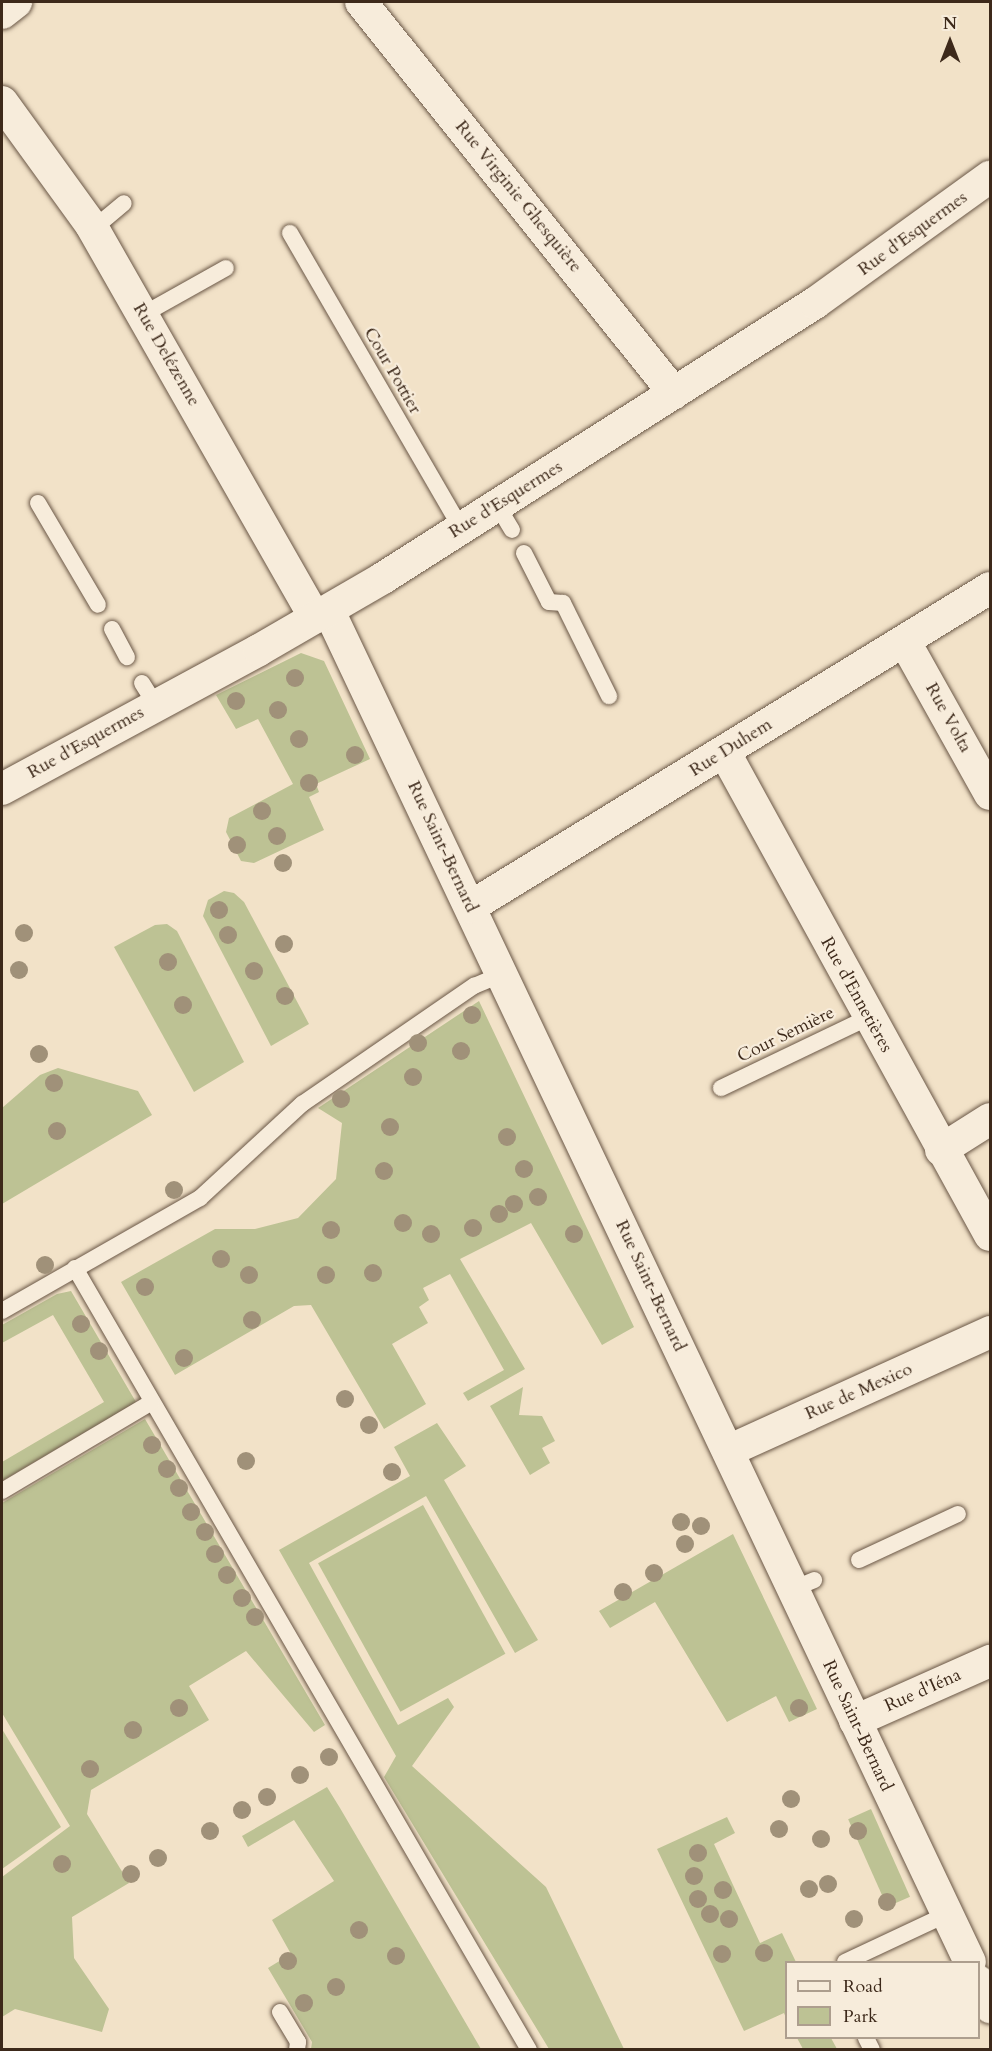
<!DOCTYPE html>
<html>
<head>
<meta charset="utf-8">
<style>
  body { margin:0 }
  #map { position:relative; width:992px; height:2051px; overflow:hidden; background:#f2e2c8; font-family:Cardo,serif }
  div>[style] { position:absolute }
  .green>* { inset:0; background:#bdc294; transform-origin:0 0 }
  .roads { filter:drop-shadow(0 0 2px #6a5746) drop-shadow(0 0 2px #6a5746) }
  .lane>* { height:16px; margin:-8px; padding:0 8px; transform-origin:8px; border-radius:8px; background:#f7ecdb }
  .street>* { height:32px; margin:-16px; padding:0 16px; transform-origin:16px; border-radius:16px; background:#f7ecdb }
  .trees>* { width:18px; height:18px; margin:-9px; border-radius:50%; background:#a09179 }
  span { translate:-50% -50%; white-space:nowrap; text-align:center; line-height:1.15; -webkit-text-stroke:4.5px #f7ecdb; paint-order:stroke }
  .street-label { font-size:18px; color:#3d291a }
  .frame { position:absolute; inset:0; border:3px solid #3d291a; pointer-events:none }
  .legend { position:absolute; left:785px; top:1961px; width:195px; height:78px; box-sizing:border-box; background:#f7ecdb; border:2px solid #ad9e8e; margin:0; padding:8px 10px; list-style:none; font-size:18px; color:#3d291a }
  .legend li { display:flex; align-items:center; gap:12px; height:30px }
  .legend b { width:30px; border:2px solid #ad9e8e }
  .north { position:absolute; left:920px; top:12px; width:60px; height:60px; -webkit-text-stroke:4px #f7ecdb; paint-order:stroke; rotate:0deg; font-size:16px; font-weight:700; line-height:24px; text-align:center; color:#3d291a }
  .north::after { content:''; display:block; margin:auto; width:21px; height:27px; background:#3d291a; clip-path:polygon(50% 0,100% 100%,50% 72%,0 100%) }
</style>
</head>
<body>
<div id="map">
  <div class="green">
    <div style="clip-path:polygon(301px 653px,324px 661px,370px 759px,316px 784px,319px 792px,309px 797px,324px 830px,254px 863px,241px 861px,226px 832px,229px 818px,293px 784px,258px 719px,236px 729px,216px 695px)"></div>
    <div style="clip-path:polygon(224px 891px,234px 893px,244px 902px,309px 1024px,271px 1046px,203px 916px,208px 900px)"></div>
    <div style="clip-path:polygon(167px 924px,177px 931px,244px 1062px,194px 1092px,114px 947px,155px 925px)"></div>
    <div style="clip-path:polygon(479px 1001px,634px 1327px,602px 1345px,531px 1223px,460px 1259px,525px 1369px,468px 1401px,463px 1393px,504px 1370px,450px 1274px,423px 1288px,429px 1300px,419px 1307px,428px 1323px,392px 1344px,426px 1404px,384px 1429px,311px 1305px,294px 1306px,175px 1375px,121px 1282px,215px 1229px,255px 1229px,298px 1218px,336px 1179px,342px 1123px,318px 1108px)"></div>
    <div style="clip-path:polygon(58px 1068px,138px 1091px,152px 1115px,2px 1204px,2px 1108px,40px 1075px)"></div>
    <div style="clip-path:polygon(71px 1291px,136px 1402px,2px 1481px,2px 1462px,104px 1402px,53px 1315px,2px 1343px,2px 1325px,57px 1294px)"></div>
    <div style="clip-path:polygon(523px 1387px,519px 1415px,542px 1416px,555px 1441px,542px 1448px,550px 1463px,530px 1475px,490px 1406px)"></div>
    <div style="clip-path:polygon(145px 1419px,325px 1725px,314px 1732px,246px 1651px,189px 1686px,209px 1720px,91px 1790px,87px 1814px,129px 1883px,72px 1917px,74px 1958px,109px 2009px,102px 2032px,15px 2009px,2px 2017px,2px 1877px,70px 1826px,2px 1713px,2px 1503px)"></div>
    <div style="clip-path:polygon(437px 1423px,466px 1466px,444px 1480px,538px 1640px,515px 1653px,426px 1496px,309px 1563px,398px 1725px,448px 1698px,454px 1707px,412px 1766px,546px 1887px,624px 2049px,549px 2049px,384px 1777px,396px 1756px,279px 1550px,410px 1476px,394px 1447px)"></div>
    <div style="left:423px;top:1505px;width:170px;height:120px;rotate:61deg"></div>
    <div style="clip-path:polygon(733px 1534px,817px 1709px,789px 1722px,776px 1696px,727px 1722px,655px 1602px,610px 1628px,599px 1611px)"></div>
    <div style="clip-path:polygon(2px 1729px,61px 1827px,2px 1869px)"></div>
    <div style="clip-path:polygon(327px 1787px,340px 1808px,481px 2049px,311px 2049px,312px 2042px,268px 1968px,291px 1954px,272px 1920px,334px 1881px,294px 1820px,248px 1847px,242px 1836px)"></div>
    <div style="left:871px;top:1809px;width:96px;height:25px;rotate:66deg"></div>
    <div style="clip-path:polygon(727px 1817px,735px 1833px,714px 1844px,760px 1943px,782px 1933px,796px 1962px,786px 1962px,786px 2018px,784px 2013px,744px 2031px,657px 1849px)"></div>
    <div style="clip-path:polygon(797px 2038px,831px 2038px,837px 2049px,803px 2049px)"></div>
  </div>
  <div class="roads">
    <div class="lane">
      <div style="left:93px;top:229px;width:40px;rotate:-40deg"></div>
      <div style="left:290px;top:233px;width:341px;rotate:59.9deg"></div>
      <div style="left:142px;top:315px;width:96px;rotate:-29.2deg"></div>
      <div style="left:38px;top:503px;width:118px;rotate:59.5deg"></div>
      <div style="left:497px;top:505px;width:29px;rotate:59deg"></div>
      <div style="left:524px;top:553px;width:55px;rotate:63deg"></div>
      <div style="left:549px;top:602px;width:14px;rotate:4deg"></div>
      <div style="left:563px;top:603px;width:104px;rotate:63.7deg"></div>
      <div style="left:112px;top:629px;width:32px;rotate:62deg"></div>
      <div style="left:142px;top:683px;width:26px;rotate:58deg"></div>
      <div style="left:721px;top:1088px;width:164px;rotate:-25.6deg"></div>
      <div style="left:75px;top:1268px;width:904px;rotate:59.86deg"></div>
      <div style="left:2px;top:1311px;width:228px;rotate:-29.7deg"></div>
      <div style="left:200px;top:1198px;width:139px;rotate:-42.7deg"></div>
      <div style="left:302px;top:1104px;width:209px;rotate:-34.5deg"></div>
      <div style="left:474px;top:986px;width:30px;rotate:-23deg"></div>
      <div style="left:2px;top:1491px;width:174px;rotate:-30.7deg"></div>
      <div style="left:859px;top:1560px;width:109px;rotate:-24.9deg"></div>
      <div style="left:793px;top:1589px;width:23px;rotate:-23deg"></div>
      <div style="left:845px;top:1962px;width:113px;rotate:-25.2deg"></div>
      <div style="left:280px;top:2012px;width:35px;rotate:59deg"></div>
      <div style="left:298px;top:2042px;width:8px;rotate:97deg"></div>
      <div style="left:866px;top:2038px;width:13px;rotate:63deg"></div>
    </div>
    <div class="street">
      <div style="left:361px;top:2px;width:501px;rotate:51.32deg"></div>
      <div style="left:2px;top:13px;width:18px;rotate:-38deg"></div>
      <div style="left:2px;top:102px;width:152px;rotate:54.1deg"></div>
      <div style="left:91px;top:225px;width:452px;rotate:60.3deg"></div>
      <div style="left:329px;top:611px;width:1495px;rotate:64.62deg"></div>
      <div style="left:905px;top:642px;width:174px;rotate:60.8deg"></div>
      <div style="left:725px;top:753px;width:550px;rotate:61.2deg"></div>
      <div style="left:2px;top:789px;width:292px;rotate:-28.4deg"></div>
      <div style="left:259px;top:650px;width:143px;rotate:-30.1deg"></div>
      <div style="left:383px;top:578px;width:512px;rotate:-32.48deg"></div>
      <div style="left:815px;top:303px;width:216px;rotate:-35.8deg"></div>
      <div style="left:470px;top:907px;width:610px;rotate:-31.53deg"></div>
      <div style="left:941px;top:1150px;width:58px;rotate:-32.3deg"></div>
      <div style="left:728px;top:1451px;width:288px;rotate:-24.4deg"></div>
      <div style="left:855px;top:1721px;width:148px;rotate:-24deg"></div>
      <div style="left:978px;top:1981px;width:29px;rotate:65deg"></div>
    </div>
  </div>
  <div class="trees">
    <div style="left:295px;top:678px"></div>
    <div style="left:236px;top:701px"></div>
    <div style="left:278px;top:710px"></div>
    <div style="left:299px;top:739px"></div>
    <div style="left:355px;top:755px"></div>
    <div style="left:309px;top:783px"></div>
    <div style="left:262px;top:811px"></div>
    <div style="left:277px;top:836px"></div>
    <div style="left:237px;top:845px"></div>
    <div style="left:283px;top:863px"></div>
    <div style="left:219px;top:910px"></div>
    <div style="left:24px;top:933px"></div>
    <div style="left:228px;top:935px"></div>
    <div style="left:284px;top:944px"></div>
    <div style="left:168px;top:962px"></div>
    <div style="left:19px;top:970px"></div>
    <div style="left:254px;top:971px"></div>
    <div style="left:285px;top:996px"></div>
    <div style="left:183px;top:1005px"></div>
    <div style="left:472px;top:1015px"></div>
    <div style="left:418px;top:1043px"></div>
    <div style="left:461px;top:1051px"></div>
    <div style="left:39px;top:1054px"></div>
    <div style="left:413px;top:1077px"></div>
    <div style="left:54px;top:1083px"></div>
    <div style="left:341px;top:1099px"></div>
    <div style="left:390px;top:1127px"></div>
    <div style="left:57px;top:1131px"></div>
    <div style="left:507px;top:1137px"></div>
    <div style="left:524px;top:1169px"></div>
    <div style="left:384px;top:1171px"></div>
    <div style="left:174px;top:1190px"></div>
    <div style="left:538px;top:1197px"></div>
    <div style="left:514px;top:1204px"></div>
    <div style="left:499px;top:1214px"></div>
    <div style="left:403px;top:1223px"></div>
    <div style="left:473px;top:1228px"></div>
    <div style="left:331px;top:1230px"></div>
    <div style="left:431px;top:1234px"></div>
    <div style="left:574px;top:1234px"></div>
    <div style="left:221px;top:1259px"></div>
    <div style="left:45px;top:1265px"></div>
    <div style="left:373px;top:1273px"></div>
    <div style="left:249px;top:1275px"></div>
    <div style="left:326px;top:1275px"></div>
    <div style="left:145px;top:1287px"></div>
    <div style="left:252px;top:1320px"></div>
    <div style="left:81px;top:1324px"></div>
    <div style="left:99px;top:1351px"></div>
    <div style="left:184px;top:1358px"></div>
    <div style="left:345px;top:1399px"></div>
    <div style="left:369px;top:1425px"></div>
    <div style="left:152px;top:1445px"></div>
    <div style="left:246px;top:1461px"></div>
    <div style="left:167px;top:1469px"></div>
    <div style="left:392px;top:1472px"></div>
    <div style="left:179px;top:1488px"></div>
    <div style="left:191px;top:1512px"></div>
    <div style="left:681px;top:1522px"></div>
    <div style="left:701px;top:1526px"></div>
    <div style="left:205px;top:1532px"></div>
    <div style="left:685px;top:1544px"></div>
    <div style="left:215px;top:1554px"></div>
    <div style="left:654px;top:1573px"></div>
    <div style="left:227px;top:1575px"></div>
    <div style="left:623px;top:1592px"></div>
    <div style="left:242px;top:1598px"></div>
    <div style="left:255px;top:1617px"></div>
    <div style="left:179px;top:1708px"></div>
    <div style="left:799px;top:1708px"></div>
    <div style="left:133px;top:1730px"></div>
    <div style="left:329px;top:1757px"></div>
    <div style="left:90px;top:1769px"></div>
    <div style="left:300px;top:1775px"></div>
    <div style="left:267px;top:1797px"></div>
    <div style="left:791px;top:1799px"></div>
    <div style="left:242px;top:1810px"></div>
    <div style="left:779px;top:1829px"></div>
    <div style="left:210px;top:1831px"></div>
    <div style="left:858px;top:1831px"></div>
    <div style="left:821px;top:1839px"></div>
    <div style="left:698px;top:1853px"></div>
    <div style="left:158px;top:1858px"></div>
    <div style="left:62px;top:1864px"></div>
    <div style="left:131px;top:1874px"></div>
    <div style="left:694px;top:1876px"></div>
    <div style="left:828px;top:1884px"></div>
    <div style="left:809px;top:1889px"></div>
    <div style="left:723px;top:1890px"></div>
    <div style="left:698px;top:1899px"></div>
    <div style="left:887px;top:1902px"></div>
    <div style="left:710px;top:1914px"></div>
    <div style="left:729px;top:1919px"></div>
    <div style="left:854px;top:1919px"></div>
    <div style="left:359px;top:1930px"></div>
    <div style="left:764px;top:1953px"></div>
    <div style="left:722px;top:1954px"></div>
    <div style="left:396px;top:1956px"></div>
    <div style="left:288px;top:1961px"></div>
    <div style="left:336px;top:1987px"></div>
    <div style="left:304px;top:2003px"></div>
  </div>
  <div class="street-label">
    <span style="left:518px;top:197px;rotate:51deg">Rue Virginie Ghesquière</span>
    <span style="left:913px;top:234px;rotate:-36deg">Rue d'Esquermes</span>
    <span style="left:166px;top:355px;rotate:60deg">Rue Delézenne</span>
    <span style="left:392px;top:371px;rotate:60deg">Cour Pottier</span>
    <span style="left:506px;top:500px;rotate:-32deg">Rue d'Esquermes</span>
    <span style="left:948px;top:718px;rotate:61deg">Rue Volta</span>
    <span style="left:86px;top:743px;rotate:-29deg">Rue d'Esquermes</span>
    <span style="left:731px;top:748px;rotate:-32deg">Rue Duhem</span>
    <span style="left:442px;top:847px;rotate:65deg">Rue Saint-Bernard</span>
    <span style="left:856px;top:995px;rotate:61deg">Rue d'Ennetières</span>
    <span style="left:786px;top:1035px;rotate:-26deg">Cour Semière</span>
    <span style="left:650px;top:1286px;rotate:65deg">Rue Saint-Bernard</span>
    <span style="left:859px;top:1392px;rotate:-24deg">Rue de Mexico</span>
    <span style="left:923px;top:1691px;rotate:-24deg">Rue d'Iéna</span>
    <span style="left:857px;top:1726px;rotate:65deg">Rue Saint-Bernard</span>
  </div>
  <div class="frame"></div>
  <ul class="legend">
  <li><b style="height:8px;background:#f7ecdb"></b>Road</li>
  <li><b style="height:16px;background:#bdc294"></b>Park</li>
  </ul>
  <div class="north">N</div>
</div>
</body>
</html>
